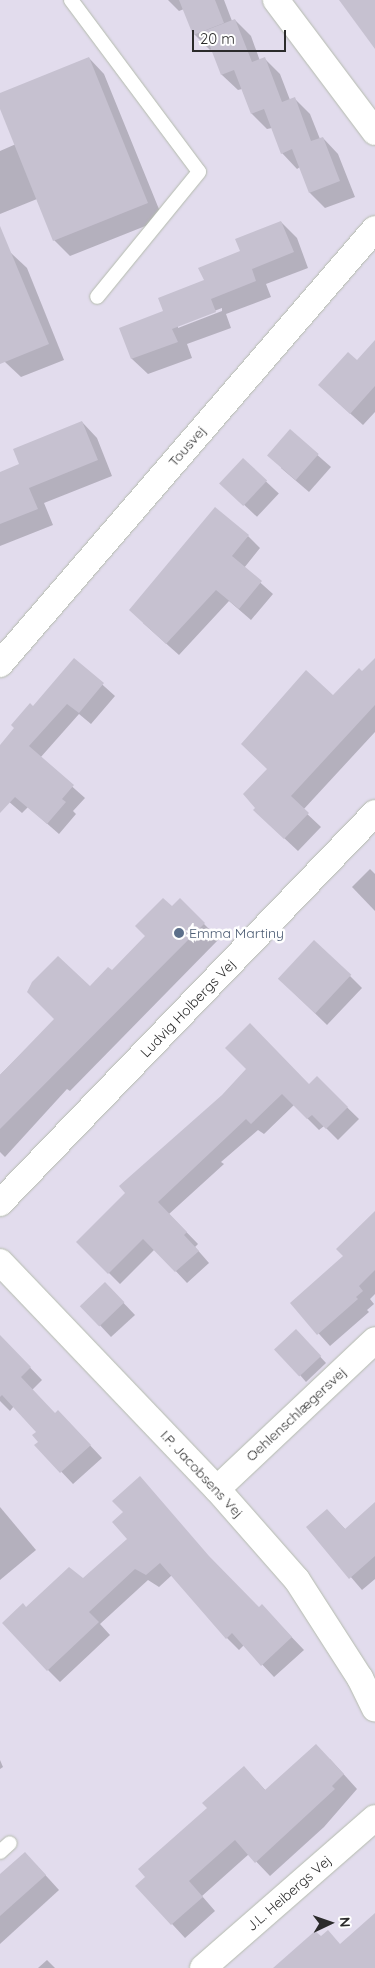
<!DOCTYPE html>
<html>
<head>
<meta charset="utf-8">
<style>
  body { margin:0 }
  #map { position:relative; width:375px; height:1968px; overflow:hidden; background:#e2dced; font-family:Quicksand,sans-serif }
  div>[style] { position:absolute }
  .shadow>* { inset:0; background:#0003; transform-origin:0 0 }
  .building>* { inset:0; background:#c6c1d0; transform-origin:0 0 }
  .roads { filter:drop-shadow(0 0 1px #b4bbad) drop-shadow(0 0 1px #b4bbad) }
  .service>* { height:14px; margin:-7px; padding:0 7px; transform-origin:7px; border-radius:7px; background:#fff }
  .minor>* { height:26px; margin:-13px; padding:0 13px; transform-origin:13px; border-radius:13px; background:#fff }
  .dots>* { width:14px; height:14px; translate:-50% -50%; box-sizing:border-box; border:2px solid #fff; border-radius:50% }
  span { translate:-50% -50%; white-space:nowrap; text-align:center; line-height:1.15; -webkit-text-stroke:5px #fff; paint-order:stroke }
  .street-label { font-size:14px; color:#2b2b2b }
  .service-label { font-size:14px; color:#4e5e75 }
  .left { translate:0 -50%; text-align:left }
  .north { position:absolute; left:305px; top:1898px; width:50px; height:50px; -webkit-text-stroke:4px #fff; paint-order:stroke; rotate:87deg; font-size:14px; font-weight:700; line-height:20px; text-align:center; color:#2b2b2b }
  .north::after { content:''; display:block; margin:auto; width:18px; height:22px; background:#2b2b2b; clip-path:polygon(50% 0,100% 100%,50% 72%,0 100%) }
  .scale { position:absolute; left:192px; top:30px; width:94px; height:22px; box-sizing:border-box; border:2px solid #2b2b2b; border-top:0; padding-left:6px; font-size:15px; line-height:18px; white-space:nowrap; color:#2b2b2b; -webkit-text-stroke:4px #fff; paint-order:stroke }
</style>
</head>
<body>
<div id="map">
  <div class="shadow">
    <div style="clip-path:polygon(168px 0,224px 0,232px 21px,235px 20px,251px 36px,260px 61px,265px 59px,280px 74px,290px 100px,294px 98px,310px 114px,320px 139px,323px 138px,338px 154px,355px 197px,325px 208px,310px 193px,300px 167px,297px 169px,282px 153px,272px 128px,267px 129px,252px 114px,242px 89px,238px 90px,222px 75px,212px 49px,210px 50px,194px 34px,184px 9px,179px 11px)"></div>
    <div style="clip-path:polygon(89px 58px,104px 74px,163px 219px,70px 256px,54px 240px,37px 199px,0 214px,0 151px,16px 144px,0 106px,0 94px)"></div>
    <div style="clip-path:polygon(evenodd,281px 222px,297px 238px,308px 268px,266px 284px,271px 297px,226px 314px,231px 328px,187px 344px,192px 358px,148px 374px,132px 359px,121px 329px,165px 312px,281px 222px,222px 308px,222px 311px,178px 328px,178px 325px,222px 308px)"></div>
    <div style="clip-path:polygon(11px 253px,27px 268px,64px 360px,21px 377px,5px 362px,0 349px,0 257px)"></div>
    <div style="clip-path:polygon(357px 362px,375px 365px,375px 412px,363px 425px,332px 397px)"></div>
    <div style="clip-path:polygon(82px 422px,97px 438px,112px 476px,44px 503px,53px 525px,0 546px,0 473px,21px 465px)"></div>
    <div style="clip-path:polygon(290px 431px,331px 467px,309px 492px,281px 468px)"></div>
    <div style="left:243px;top:460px;width:49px;height:32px;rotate:43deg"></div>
    <div style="clip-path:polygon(248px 536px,260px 548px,244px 568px,273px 594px,251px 620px,229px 601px,179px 655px,143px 623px)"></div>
    <div style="clip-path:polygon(75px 660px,115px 696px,91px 724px,79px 714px,40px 758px,85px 798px,73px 811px,76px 814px,59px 834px,28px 807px,22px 813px,0 794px,0 749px)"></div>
    <div style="clip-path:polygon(375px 663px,375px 732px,303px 810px,321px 827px,298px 851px,268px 823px,333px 696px)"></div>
    <div style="clip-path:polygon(370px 869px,375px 874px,375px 911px,352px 887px)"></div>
    <div style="clip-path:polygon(180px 900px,219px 939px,70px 1091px,67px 1089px,5px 1157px,0 1152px,0 1075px,56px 1019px,112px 972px)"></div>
    <div style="clip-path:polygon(350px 976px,362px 988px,327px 1025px,292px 991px)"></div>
    <div style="clip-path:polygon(317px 1078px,359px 1119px,338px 1140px,324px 1126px,319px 1130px,294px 1105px,264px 1134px,258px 1130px,221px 1162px,224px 1164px,169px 1214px,198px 1244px,195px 1247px,209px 1263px,187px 1283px,155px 1249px,120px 1284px,78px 1242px,223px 1095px,310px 1085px)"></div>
    <div style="clip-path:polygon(375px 1213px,375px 1294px,370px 1299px,374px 1304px,367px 1310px,369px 1312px,330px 1346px,292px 1304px,344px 1256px)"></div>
    <div style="clip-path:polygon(117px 1296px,135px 1315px,111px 1337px,81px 1305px)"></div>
    <div style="clip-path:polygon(0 1336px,42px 1380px,32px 1390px,55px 1415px,70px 1424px,102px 1458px,73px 1484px,36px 1445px,40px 1442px,38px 1432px,14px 1406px,10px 1411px,0 1401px)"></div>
    <div style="clip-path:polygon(303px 1338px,326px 1363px,306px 1382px,300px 1375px)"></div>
    <div style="clip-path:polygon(375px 1504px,375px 1579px,362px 1590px,308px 1527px,327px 1510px,346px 1530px)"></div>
    <div style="clip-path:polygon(0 1507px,36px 1550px,0 1580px)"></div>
    <div style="clip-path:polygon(129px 1539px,221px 1570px,259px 1609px,262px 1606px,304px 1650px,274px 1677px,244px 1645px,239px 1650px,227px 1638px,172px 1575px,159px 1587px,148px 1580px,100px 1624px,110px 1635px,60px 1682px,48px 1670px,27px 1608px,83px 1580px)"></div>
    <div style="clip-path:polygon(330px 1759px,357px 1789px,324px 1827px,270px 1876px,249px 1854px,202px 1896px,215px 1911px,185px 1938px,137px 1886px,257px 1781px,266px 1791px)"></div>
    <div style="clip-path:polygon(0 1760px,3px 1767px,0 1769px)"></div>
    <div style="clip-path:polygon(39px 1868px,59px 1890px,0 1944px,0 1875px)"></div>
    <div style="clip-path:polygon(47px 1960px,55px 1968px,38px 1968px)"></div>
  </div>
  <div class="building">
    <div style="clip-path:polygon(179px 0,215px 0,224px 23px,193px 35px)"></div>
    <div style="clip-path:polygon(339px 0,375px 0,375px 49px)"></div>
    <div style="clip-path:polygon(235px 19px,252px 62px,265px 57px,282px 102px,295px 97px,311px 141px,323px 137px,340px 181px,309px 193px,292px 149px,281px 154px,264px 109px,251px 114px,234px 70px,221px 75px,204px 31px)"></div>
    <div style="clip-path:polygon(89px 57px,148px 203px,53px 241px,0 109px,0 93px)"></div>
    <div style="clip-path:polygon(281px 221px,294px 252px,252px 269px,256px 281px,211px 299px,216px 312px,172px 329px,178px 342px,131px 359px,119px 328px,163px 311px,158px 298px,204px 280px,198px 268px,240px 251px,235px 239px)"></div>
    <div style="clip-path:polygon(0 226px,49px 344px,0 364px)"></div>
    <div style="clip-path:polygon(375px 340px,375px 386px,350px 414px,318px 385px,348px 352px,357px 360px)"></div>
    <div style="clip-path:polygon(82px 421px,98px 460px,29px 488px,38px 509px,0 524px,0 472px,19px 464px,13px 449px)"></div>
    <div style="left:290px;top:429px;width:38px;height:35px;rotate:41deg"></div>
    <div style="left:243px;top:458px;width:33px;height:35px;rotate:43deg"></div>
    <div style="clip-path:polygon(215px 507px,249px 535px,232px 556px,262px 581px,239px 609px,216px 590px,166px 644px,129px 610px)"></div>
    <div style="clip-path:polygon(74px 658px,104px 683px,79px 713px,67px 704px,29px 746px,74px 785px,62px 799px,66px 802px,47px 824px,15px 797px,0 813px,0 745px,14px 728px,11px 725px,30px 703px,33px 706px)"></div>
    <div style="clip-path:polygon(375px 658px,375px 705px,291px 796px,309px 813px,284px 839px,253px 810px,255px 808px,243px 794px,267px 769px,241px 744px,306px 670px,333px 695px,359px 668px,362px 671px)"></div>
    <div style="clip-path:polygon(163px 898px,172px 906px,180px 898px,205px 923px,0 1129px,0 1075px,54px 1019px,27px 992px,32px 982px,58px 956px,90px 986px,108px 967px,112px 970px,145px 936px,135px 926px)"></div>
    <div style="left:314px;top:940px;width:51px;height:53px;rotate:43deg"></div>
    <div style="clip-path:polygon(250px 1023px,309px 1084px,317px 1076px,348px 1107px,326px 1129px,312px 1115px,307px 1119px,282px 1094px,251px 1124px,246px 1119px,158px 1202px,187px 1232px,184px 1235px,199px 1251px,175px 1272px,143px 1239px,108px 1274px,76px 1242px,125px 1193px,119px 1186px,222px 1095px,246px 1069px,225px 1048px)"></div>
    <div style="clip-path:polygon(375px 1211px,375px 1270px,359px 1286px,363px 1291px,356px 1297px,358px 1299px,317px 1335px,290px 1303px,343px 1256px,336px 1249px)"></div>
    <div style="left:105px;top:1282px;width:28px;height:35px;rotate:46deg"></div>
    <div style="left:296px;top:1329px;width:37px;height:30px;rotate:47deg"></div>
    <div style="clip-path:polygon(0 1335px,31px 1367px,21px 1377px,55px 1413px,58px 1410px,91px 1445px,60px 1473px,34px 1445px,38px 1442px,32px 1435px,36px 1432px,2px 1395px,0 1397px)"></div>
    <div style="clip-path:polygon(140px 1476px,209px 1556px,259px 1607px,262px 1604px,292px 1637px,261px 1666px,232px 1633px,226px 1639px,160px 1563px,146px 1575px,135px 1569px,89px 1612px,99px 1622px,47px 1671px,2px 1623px,23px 1603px,26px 1607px,69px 1567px,83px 1578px,127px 1539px,112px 1522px,123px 1512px,112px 1501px)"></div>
    <div style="clip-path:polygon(375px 1502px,375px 1556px,349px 1579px,306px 1527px,327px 1509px,345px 1529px)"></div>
    <div style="clip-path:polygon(316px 1744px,344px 1774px,332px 1786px,335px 1789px,255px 1863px,235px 1840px,189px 1881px,203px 1897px,171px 1925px,135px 1886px,145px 1877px,138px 1869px,207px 1808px,202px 1803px,244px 1766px,265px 1790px)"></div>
    <div style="clip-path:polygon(25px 1852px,46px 1875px,0 1916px,0 1874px)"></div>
    <div style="clip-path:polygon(375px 1913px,375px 1968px,273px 1968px,315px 1931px,321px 1936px,328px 1930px,340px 1944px)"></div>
  </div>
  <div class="roads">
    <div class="service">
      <div style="left:71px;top:0;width:214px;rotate:53.3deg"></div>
      <div style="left:199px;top:172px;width:161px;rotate:129.2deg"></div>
      <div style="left:0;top:1852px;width:13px;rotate:-42deg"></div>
    </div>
    <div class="minor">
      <div style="left:276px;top:0;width:165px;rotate:53.1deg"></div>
      <div style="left:0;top:664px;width:574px;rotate:-49.24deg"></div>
      <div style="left:0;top:1203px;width:541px;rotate:-46.12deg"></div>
      <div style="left:0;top:1262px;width:314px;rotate:46.3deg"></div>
      <div style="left:217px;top:1489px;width:121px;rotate:48.7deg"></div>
      <div style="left:297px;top:1580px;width:117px;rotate:57.3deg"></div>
      <div style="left:360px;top:1678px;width:34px;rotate:64deg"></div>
      <div style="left:217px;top:1489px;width:217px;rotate:-43.3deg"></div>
      <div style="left:203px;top:1968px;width:228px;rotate:-41.1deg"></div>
    </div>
  </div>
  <div class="dots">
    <div style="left:179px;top:933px;background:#5c6f8a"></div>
  </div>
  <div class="street-label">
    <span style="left:187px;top:446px;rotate:-49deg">Tousvej</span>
    <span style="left:188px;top:1008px;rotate:-46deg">Ludvig Holbergs Vej</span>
    <span style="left:296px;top:1414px;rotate:-43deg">Oehlenschlægersvej</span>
    <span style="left:202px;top:1474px;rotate:47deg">I.P. Jacobsens Vej</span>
    <span style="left:289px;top:1893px;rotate:-41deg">J.L. Heibergs Vej</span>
  </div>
  <div class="service-label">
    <span class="left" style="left:189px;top:933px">Emma Martiny</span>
  </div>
  <div class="north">N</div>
  <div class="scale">20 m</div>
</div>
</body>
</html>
